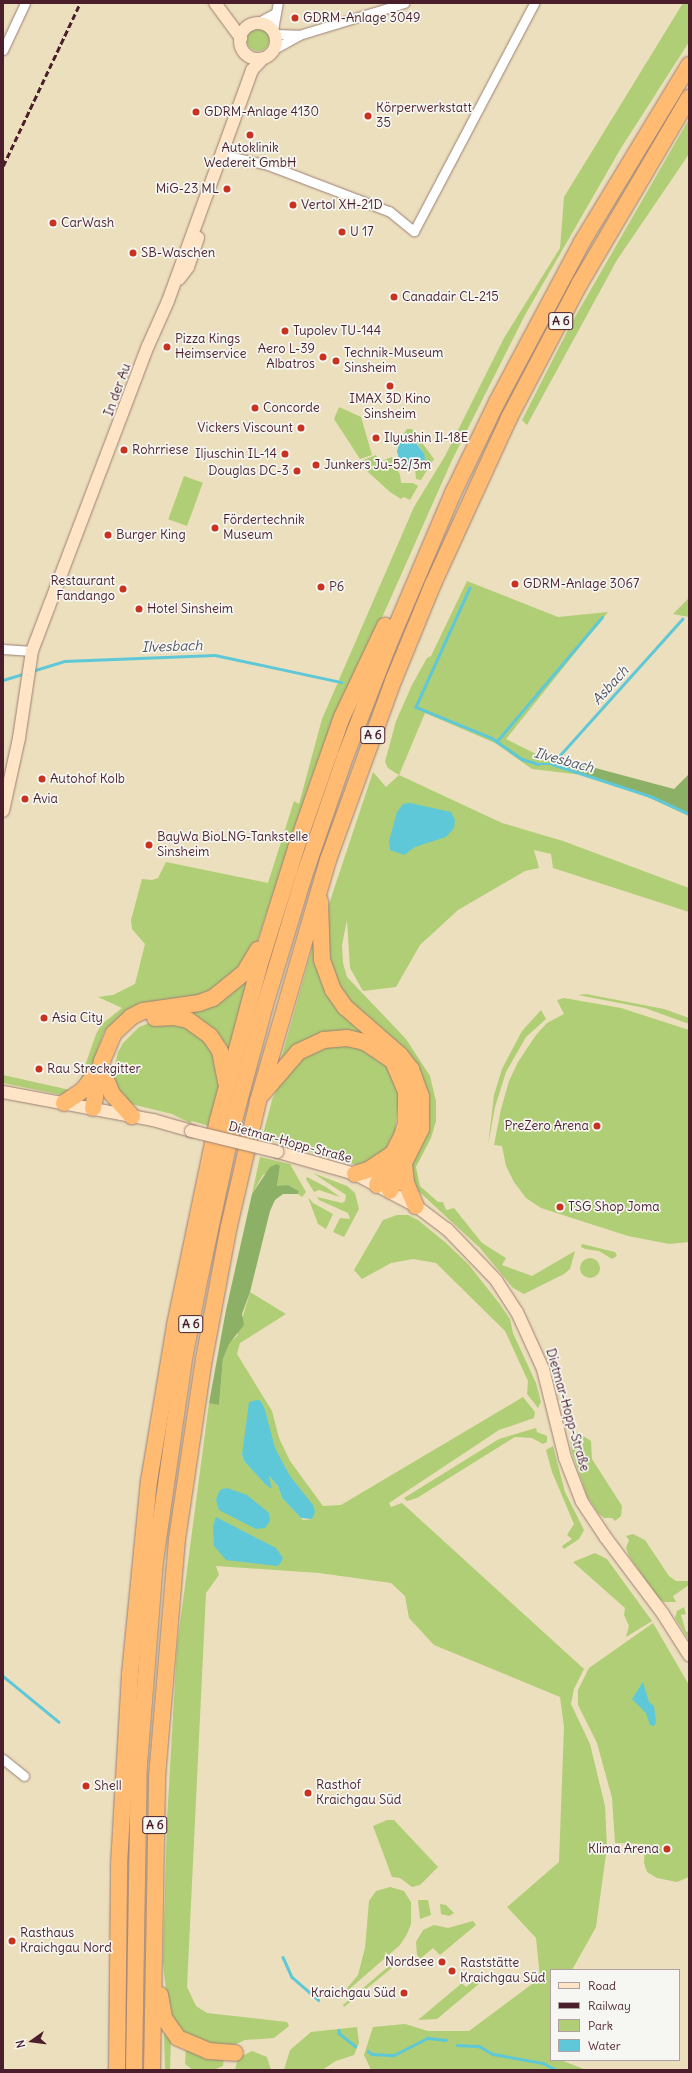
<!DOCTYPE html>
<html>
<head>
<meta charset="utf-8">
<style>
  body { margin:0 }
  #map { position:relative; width:692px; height:2073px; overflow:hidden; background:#ecdfbd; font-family:Delius,sans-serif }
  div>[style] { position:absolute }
  .green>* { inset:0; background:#b0ce75; transform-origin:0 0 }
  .round { border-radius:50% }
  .forest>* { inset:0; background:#8cb166 }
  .water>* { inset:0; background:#5ec8d8 }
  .stream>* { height:2.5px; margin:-1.25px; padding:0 1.25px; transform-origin:1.25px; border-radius:1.25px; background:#5ec8d8 }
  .roads { filter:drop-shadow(0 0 1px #9b7f74) drop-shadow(0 0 1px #9b7f74) }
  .street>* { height:9px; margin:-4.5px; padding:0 4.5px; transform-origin:4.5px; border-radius:4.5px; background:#fff }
  .secondary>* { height:12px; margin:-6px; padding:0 6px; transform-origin:6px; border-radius:6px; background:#ffe4c6 }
  .secondary>.ring { margin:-6px; padding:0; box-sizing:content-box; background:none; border:12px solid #ffe4c6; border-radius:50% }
  .highway>* { height:16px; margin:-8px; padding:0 8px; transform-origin:8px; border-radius:8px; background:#ffbb71 }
  .rail>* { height:2.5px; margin-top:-1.25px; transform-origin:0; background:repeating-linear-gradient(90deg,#4a1f2b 0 6px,transparent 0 9px) }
  .bridges { filter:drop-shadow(0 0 1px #9b7f74) drop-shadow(0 0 1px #9b7f74) }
  .secondary-bridge>* { height:12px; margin:-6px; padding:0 6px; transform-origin:6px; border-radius:6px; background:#ffe4c6 }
  .dots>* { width:11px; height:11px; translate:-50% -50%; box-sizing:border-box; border:2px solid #f6f6f2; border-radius:50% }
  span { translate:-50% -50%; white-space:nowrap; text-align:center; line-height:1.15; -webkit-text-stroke:3.5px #f6f6f2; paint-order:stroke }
  .shield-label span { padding:1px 3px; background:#f6f6f2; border:1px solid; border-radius:3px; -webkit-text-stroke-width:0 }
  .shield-label { font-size:12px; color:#4a1f2b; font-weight:700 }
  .poi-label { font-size:13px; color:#4a1f2b }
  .left { translate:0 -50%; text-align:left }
  .right { translate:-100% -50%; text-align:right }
  .street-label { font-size:13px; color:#4a1f2b }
  .water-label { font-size:14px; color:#50525f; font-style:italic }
  .frame { position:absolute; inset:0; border:4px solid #4a1f2b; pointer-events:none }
  .legend { position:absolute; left:550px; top:1969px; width:130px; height:92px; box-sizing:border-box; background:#f6f6f2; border:1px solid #b1a0a2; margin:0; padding:5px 7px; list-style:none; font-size:12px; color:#4a1f2b }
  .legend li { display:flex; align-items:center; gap:8px; height:20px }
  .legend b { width:20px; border:1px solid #b1a0a2 }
  .north { position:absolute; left:12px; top:2021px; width:40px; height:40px; -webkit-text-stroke:3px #f6f6f2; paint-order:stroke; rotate:256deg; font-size:11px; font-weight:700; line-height:16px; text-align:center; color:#4a1f2b }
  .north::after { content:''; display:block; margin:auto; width:14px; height:18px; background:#4a1f2b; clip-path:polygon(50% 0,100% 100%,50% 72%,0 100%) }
</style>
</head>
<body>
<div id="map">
  <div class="green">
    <div style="clip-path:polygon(683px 3px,689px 3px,689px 42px,621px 148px,525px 315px,452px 460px,385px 611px,341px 700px,310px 782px,253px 954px,217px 992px,130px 1010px,116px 1020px,104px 1032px,88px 1077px,79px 1083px,96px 1034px,102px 1024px,122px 1008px,98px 997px,113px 995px,135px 984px,145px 944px,132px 929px,131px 920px,142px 879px,152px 880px,158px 878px,166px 862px,268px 883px,294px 801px,299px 804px,322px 719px,414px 507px,445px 456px,504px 338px,560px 248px,564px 197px)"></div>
    <div class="round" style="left:247px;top:29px;width:22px;height:22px"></div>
    <div style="clip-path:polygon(689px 119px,689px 154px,617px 260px,527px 425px,522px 420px,571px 324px)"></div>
    <div style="clip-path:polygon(339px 407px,361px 417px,372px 455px,360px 459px,334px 419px)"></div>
    <div style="clip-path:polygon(407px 429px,412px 429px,434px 459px,421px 480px,416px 479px,415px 467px,420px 465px,424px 453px,410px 433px,402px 436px)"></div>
    <div style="clip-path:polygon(376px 455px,379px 462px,392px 457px,400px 475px,401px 483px,413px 483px,418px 486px,410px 500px,404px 497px,401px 499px,390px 492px,367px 471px,361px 461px)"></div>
    <div style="left:184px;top:476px;width:20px;height:46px;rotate:20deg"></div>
    <div style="clip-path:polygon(467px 581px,558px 617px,608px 612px,506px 739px,558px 765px,591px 776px,532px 769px,495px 743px,425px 713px,399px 775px,502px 823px,563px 841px,689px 888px,689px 912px,553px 868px,551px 854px,534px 850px,539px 868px,525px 871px,458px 910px,420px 945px,396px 987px,363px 991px,350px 968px,347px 920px,342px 945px,343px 963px,347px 977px,406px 1039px,430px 1076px,436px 1101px,436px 1121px,431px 1138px,416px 1167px,420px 1186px,438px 1202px,443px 1202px,446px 1210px,454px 1208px,482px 1243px,506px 1258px,502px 1265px,532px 1276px,575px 1251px,570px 1269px,564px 1274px,524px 1294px,513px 1288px,480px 1248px,414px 1187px,411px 1165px,425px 1129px,357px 1012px,330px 971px,327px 910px,373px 772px,386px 787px,399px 775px,388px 768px,385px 762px,396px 721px,412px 685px,427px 658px,431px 656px)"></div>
    <div style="clip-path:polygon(689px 598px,689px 617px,673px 614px)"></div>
    <div style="clip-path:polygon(315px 938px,317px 960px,369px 1035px,351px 1035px,281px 1059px)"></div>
    <div style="clip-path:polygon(250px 973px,242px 1000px,226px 1060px,186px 1016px,194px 1007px)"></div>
    <div style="clip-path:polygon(586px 994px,664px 1009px,689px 1018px,689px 1024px,645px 1008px,578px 995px)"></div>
    <div style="clip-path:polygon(564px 998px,621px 1008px,689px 1030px,689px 1242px,669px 1244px,628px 1236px,541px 1208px,526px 1198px,514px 1182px,506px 1166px,502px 1146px,494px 1145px,501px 1109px,509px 1081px,518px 1062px,536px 1035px,547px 1023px,564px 1014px,557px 1000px)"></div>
    <div style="clip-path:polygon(541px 1010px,546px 1019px,526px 1037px,506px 1072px,495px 1107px,488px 1145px,494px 1095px,502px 1069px,522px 1031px)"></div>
    <div style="clip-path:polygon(157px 1020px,177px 1020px,213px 1046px,221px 1082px,209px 1126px,192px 1121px,190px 1123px,172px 1114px,131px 1104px,118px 1095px,112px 1077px,118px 1052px,123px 1043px,139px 1027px)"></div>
    <div style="clip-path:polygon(324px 1044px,372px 1049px,395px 1074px,399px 1096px,395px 1132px,385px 1152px,360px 1166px,262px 1138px,272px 1100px,284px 1073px,290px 1065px)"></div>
    <div style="clip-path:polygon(3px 1075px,70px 1090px,62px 1095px,3px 1083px)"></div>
    <div style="clip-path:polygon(260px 1157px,290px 1164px,306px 1192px,302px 1197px,298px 1194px,299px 1191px,288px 1185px,277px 1187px,280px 1166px,263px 1175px,252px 1194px)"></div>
    <div style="clip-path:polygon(313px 1173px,347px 1186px,355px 1193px,359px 1209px,344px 1237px,333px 1232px,340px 1218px,350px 1219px,348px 1213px,319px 1200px,317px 1197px,342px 1203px,345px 1201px,346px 1195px)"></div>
    <div style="clip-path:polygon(307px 1177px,326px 1187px,340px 1197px,319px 1190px,314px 1192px,306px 1179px)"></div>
    <div style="clip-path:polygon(308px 1197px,313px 1203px,333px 1214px,326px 1229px,318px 1224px)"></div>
    <div style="clip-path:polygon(397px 1215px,408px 1215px,418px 1220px,445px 1242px,469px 1265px,499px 1303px,510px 1319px,513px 1333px,536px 1383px,541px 1402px,538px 1408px,527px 1394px,528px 1381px,505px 1331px,436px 1263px,413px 1259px,391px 1263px,362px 1279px,354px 1270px,383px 1220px)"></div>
    <div style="clip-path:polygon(582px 1244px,615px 1252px,617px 1256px,612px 1259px,599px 1251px,585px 1249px,581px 1247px)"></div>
    <div class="round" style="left:580px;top:1258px;width:20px;height:20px"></div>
    <div style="clip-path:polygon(evenodd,250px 1292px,286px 1314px,240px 1343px,237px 1354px,272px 1411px,279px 1438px,290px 1461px,323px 1506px,341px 1505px,523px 1397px,535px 1412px,534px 1418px,499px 1430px,389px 1503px,391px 1507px,402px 1503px,584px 1669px,574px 1689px,571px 1704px,590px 1744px,605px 1806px,607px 1847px,596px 1927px,572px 1970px,551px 1970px,551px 2060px,561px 2060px,586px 2070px,371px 2070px,364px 2055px,373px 2027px,405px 2024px,428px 2031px,469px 2031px,540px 1978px,536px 1938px,507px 1907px,559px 1862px,564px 1727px,560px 1697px,434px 1645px,409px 1618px,405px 1596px,391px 1583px,319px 1573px,216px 1566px,219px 1575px,206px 1593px,187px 1987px,196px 2006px,207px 2013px,287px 2022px,289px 2026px,274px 2038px,245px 2040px,227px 2048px,186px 2038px,168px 2010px,163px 1962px,167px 1820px,177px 1646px,209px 1403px,219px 1405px,223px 1359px,229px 1343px,237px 1336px,250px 1292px,261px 1401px,272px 1443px,312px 1519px,303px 1520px,282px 1498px,278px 1486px,268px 1475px,265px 1484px,244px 1461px,242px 1455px,261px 1401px)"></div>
    <div style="clip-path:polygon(536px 1428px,537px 1432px,547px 1436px,547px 1442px,543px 1444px,532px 1438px,515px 1437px,417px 1498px,407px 1501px,404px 1498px,499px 1439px)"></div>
    <div style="clip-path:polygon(577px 1432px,591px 1441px,592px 1459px,622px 1506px,621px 1516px,615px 1521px,612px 1518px,604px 1518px,598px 1513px,587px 1496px,572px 1453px,570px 1439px)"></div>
    <div style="clip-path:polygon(553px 1446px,565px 1492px,584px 1530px,579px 1539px,564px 1549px,562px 1546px,572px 1539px,567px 1535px,574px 1524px,552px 1472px,546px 1450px)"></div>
    <div style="clip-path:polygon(633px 1534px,645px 1540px,669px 1576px,676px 1581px,689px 1581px,689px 1585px,673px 1596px,676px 1602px,664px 1602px,658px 1598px,629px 1556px,626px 1548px,629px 1540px,626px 1536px)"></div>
    <div style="clip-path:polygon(595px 1553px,607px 1559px,652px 1621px,626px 1637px,629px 1626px,624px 1615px,625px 1608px,573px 1562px)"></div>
    <div style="clip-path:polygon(684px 1607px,686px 1614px,681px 1615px,686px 1632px,689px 1631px,689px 1640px,675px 1618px,677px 1611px)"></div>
    <div style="clip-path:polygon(653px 1623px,689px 1685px,689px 1877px,677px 1882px,657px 1878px,647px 1872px,644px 1863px,645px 1844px,615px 1843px,612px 1798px,597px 1743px,578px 1705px,578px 1690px,589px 1668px)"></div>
    <div style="clip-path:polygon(387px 1820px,394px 1820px,438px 1867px,420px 1885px,412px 1887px,400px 1878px,392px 1877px,373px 1826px)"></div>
    <div style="clip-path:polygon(390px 1887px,404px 1891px,411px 1902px,411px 1924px,407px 1934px,400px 1945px,338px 1999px,358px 1975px,365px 1948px,369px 1901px,376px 1891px)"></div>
    <div style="clip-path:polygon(418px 1900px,428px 1900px,431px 1915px,420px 1919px)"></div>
    <div style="clip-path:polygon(440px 1904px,446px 1905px,454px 1913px,449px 1916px,441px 1914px)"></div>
    <div style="clip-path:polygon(473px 1921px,476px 1925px,440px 1955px,433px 1948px,420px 1959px,417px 1955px,416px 1942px,423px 1930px,434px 1925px,448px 1928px)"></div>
    <div style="clip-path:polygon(395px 1961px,398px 1963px,344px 2007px,343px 2005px)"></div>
    <div style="clip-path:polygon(476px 1979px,480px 1979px,480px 1983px,437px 2019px,418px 2020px,462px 1983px,466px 1987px)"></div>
    <div style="clip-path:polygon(357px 2027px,359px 2043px,354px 2055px,336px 2061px,322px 2070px,284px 2070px,290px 2050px,311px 2032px)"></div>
    <div style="clip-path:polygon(164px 2031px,171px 2039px,170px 2070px,165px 2070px)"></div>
    <div style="clip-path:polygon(186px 2048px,224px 2058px,223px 2066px,213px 2070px,193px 2070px,185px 2064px)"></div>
    <div style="clip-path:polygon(252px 2051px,267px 2057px,271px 2070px,235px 2070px,238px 2058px)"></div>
  </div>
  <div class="forest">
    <div style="clip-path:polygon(555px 763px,588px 766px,674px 789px,689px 774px,689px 816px,650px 798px)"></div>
    <div style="clip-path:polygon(277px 1164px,280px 1166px,277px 1186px,288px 1185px,299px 1191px,298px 1194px,283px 1194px,275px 1200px,270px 1211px,250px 1292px,242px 1314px,244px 1325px,229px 1344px,223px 1359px,219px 1405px,213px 1404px,209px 1403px,226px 1310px,252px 1194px,270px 1167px)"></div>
  </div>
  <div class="water">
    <div style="clip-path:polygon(408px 433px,424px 453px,425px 460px,414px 467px,405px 468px,400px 463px,397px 451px,402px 436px)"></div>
    <div style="clip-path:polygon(410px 803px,451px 812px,455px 820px,454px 828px,446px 837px,415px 847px,404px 855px,390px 850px,389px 841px,397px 812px,403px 804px)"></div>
    <div style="clip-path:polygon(257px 1400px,261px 1401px,265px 1410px,275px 1448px,290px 1476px,313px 1505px,315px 1512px,312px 1519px,301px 1518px,282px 1498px,278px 1486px,269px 1476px,272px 1489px,265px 1484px,244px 1461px,242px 1455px,249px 1402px)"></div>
    <div style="clip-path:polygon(227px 1488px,247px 1495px,269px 1513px,270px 1521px,265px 1528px,256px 1529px,219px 1510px,216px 1500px,218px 1494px,220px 1490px)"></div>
    <div style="clip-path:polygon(216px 1517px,276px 1548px,283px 1558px,280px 1564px,277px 1566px,226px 1560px,214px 1546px,213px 1526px)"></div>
    <div style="clip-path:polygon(643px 1682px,649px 1702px,654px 1706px,656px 1722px,654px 1726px,650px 1725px,646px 1713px,632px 1699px)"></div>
  </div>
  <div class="stream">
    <div style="left:470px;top:588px;width:131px;rotate:114.4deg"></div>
    <div style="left:416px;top:707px;width:82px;rotate:22.2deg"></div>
    <div style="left:492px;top:738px;width:37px;rotate:35deg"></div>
    <div style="left:522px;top:759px;width:17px;rotate:17deg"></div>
    <div style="left:538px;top:764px;width:14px"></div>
    <div style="left:552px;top:764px;width:103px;rotate:18.1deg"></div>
    <div style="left:650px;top:796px;width:43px;rotate:24.8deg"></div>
    <div style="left:32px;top:671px;width:34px;rotate:-17deg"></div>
    <div style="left:64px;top:661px;width:151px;rotate:-2.3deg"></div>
    <div style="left:215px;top:655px;width:129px;rotate:12.1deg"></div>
    <div style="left:3px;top:680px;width:24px;rotate:-17deg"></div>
    <div style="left:497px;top:741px;width:162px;rotate:-49.7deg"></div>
    <div style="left:552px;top:764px;width:195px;rotate:-48.1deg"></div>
    <div style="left:3px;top:1676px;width:72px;rotate:39.4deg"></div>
    <div style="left:283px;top:1957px;width:22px;rotate:66deg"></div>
    <div style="left:292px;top:1977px;width:35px;rotate:41deg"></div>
    <div style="left:339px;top:2030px;width:3px;rotate:90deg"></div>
    <div style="left:339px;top:2033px;width:21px;rotate:39deg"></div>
    <div style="left:457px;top:2045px;width:22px;rotate:3deg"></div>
    <div style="left:479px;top:2046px;width:16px;rotate:30deg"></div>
    <div style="left:493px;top:2054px;width:51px;rotate:10.2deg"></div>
    <div style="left:543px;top:2063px;width:16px;rotate:27deg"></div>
    <div style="left:368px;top:2051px;width:5px;rotate:37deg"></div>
    <div style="left:372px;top:2054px;width:22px;rotate:3deg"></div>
    <div style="left:394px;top:2055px;width:38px;rotate:-27deg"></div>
    <div style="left:428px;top:2038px;width:18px;rotate:6deg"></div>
  </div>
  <div class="roads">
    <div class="street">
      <div style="left:257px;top:23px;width:21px;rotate:-29deg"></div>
      <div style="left:273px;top:30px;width:27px;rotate:-80deg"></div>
      <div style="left:275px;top:34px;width:24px;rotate:2deg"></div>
      <div style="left:274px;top:49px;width:29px;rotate:-29deg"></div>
      <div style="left:299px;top:35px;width:110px;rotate:-16.9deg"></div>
      <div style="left:3px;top:50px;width:52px;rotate:-64.9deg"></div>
      <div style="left:223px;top:155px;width:46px;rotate:12.5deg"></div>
      <div style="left:268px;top:165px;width:95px;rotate:20.9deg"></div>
      <div style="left:357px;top:199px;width:34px;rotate:21deg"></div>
      <div style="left:389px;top:211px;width:32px;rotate:39deg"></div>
      <div style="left:414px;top:231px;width:258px;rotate:-62.2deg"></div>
      <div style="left:3px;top:649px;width:29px;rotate:4deg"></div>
      <div style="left:3px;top:1759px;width:27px;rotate:39deg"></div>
    </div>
    <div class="secondary">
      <div style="left:215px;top:3px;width:44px;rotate:53.4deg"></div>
      <div class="ring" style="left:240px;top:23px;width:24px;height:24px"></div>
      <div style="left:179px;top:279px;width:15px;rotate:-53deg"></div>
      <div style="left:188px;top:267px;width:31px;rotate:-71deg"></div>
      <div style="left:3px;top:811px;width:75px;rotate:-77.6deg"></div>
      <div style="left:19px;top:738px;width:88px;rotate:-81.5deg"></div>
      <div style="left:32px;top:651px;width:326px;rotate:-69.2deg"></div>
      <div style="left:148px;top:346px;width:49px;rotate:-66deg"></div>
      <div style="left:168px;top:301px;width:246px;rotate:-70deg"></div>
      <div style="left:252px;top:70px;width:16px;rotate:-47deg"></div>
      <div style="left:3px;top:1092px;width:153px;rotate:10.6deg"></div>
      <div style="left:153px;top:1120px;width:40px;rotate:16deg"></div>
      <div style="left:278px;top:1152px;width:80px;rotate:15.9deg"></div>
      <div style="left:355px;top:1174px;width:69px;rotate:27.7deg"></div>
      <div style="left:416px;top:1206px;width:39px;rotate:37deg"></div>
      <div style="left:447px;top:1229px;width:71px;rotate:46.1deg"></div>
      <div style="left:496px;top:1280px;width:38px;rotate:57deg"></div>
      <div style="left:517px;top:1312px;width:63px;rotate:65.5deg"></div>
      <div style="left:543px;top:1369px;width:92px;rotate:76.1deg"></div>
      <div style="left:565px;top:1458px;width:47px;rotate:68.9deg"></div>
      <div style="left:582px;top:1502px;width:43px;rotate:56.3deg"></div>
      <div style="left:606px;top:1538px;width:95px;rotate:53.1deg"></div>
      <div style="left:663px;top:1614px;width:49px;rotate:57.6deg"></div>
    </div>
    <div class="highway">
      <div style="left:320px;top:901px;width:59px;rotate:88.1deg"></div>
      <div style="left:322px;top:960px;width:32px;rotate:70deg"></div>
      <div style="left:333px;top:990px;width:21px;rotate:55deg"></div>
      <div style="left:345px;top:1007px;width:73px;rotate:41.1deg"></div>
      <div style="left:400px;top:1055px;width:18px;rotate:52deg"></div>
      <div style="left:411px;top:1069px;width:30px;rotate:70deg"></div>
      <div style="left:421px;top:1097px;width:32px;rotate:90deg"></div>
      <div style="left:421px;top:1129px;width:69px;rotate:116.6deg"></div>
      <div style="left:155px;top:1018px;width:19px;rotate:-3deg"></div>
      <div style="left:174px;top:1017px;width:14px;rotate:12deg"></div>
      <div style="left:188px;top:1020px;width:27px;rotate:36deg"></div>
      <div style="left:210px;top:1036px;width:18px;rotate:56deg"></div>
      <div style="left:220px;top:1051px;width:32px;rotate:79deg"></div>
      <div style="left:107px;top:1082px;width:13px;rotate:67deg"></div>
      <div style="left:112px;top:1094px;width:30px;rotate:48deg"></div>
      <div style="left:263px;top:1093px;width:54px;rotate:-49.5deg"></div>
      <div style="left:298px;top:1052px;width:29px;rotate:-25deg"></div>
      <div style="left:324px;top:1040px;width:23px;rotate:-5deg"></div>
      <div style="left:347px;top:1038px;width:18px;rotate:13deg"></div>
      <div style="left:365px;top:1042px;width:34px;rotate:34deg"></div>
      <div style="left:393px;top:1061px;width:34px;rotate:67deg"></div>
      <div style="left:406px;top:1092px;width:31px;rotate:90deg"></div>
      <div style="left:406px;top:1123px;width:14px;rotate:107deg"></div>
      <div style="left:402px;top:1136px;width:55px;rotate:117deg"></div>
      <div style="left:64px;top:1103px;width:23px;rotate:-34deg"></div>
      <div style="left:83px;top:1090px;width:24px;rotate:-52deg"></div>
      <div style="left:93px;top:1108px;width:48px;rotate:-79.2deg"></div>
      <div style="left:102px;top:1061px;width:30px;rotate:-67deg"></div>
      <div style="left:114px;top:1033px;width:23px;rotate:-43deg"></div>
      <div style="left:131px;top:1017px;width:13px;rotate:-27deg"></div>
      <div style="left:143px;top:1011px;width:57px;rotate:-8.1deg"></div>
      <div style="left:199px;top:1003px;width:15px;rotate:-20deg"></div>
      <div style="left:213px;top:998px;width:40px;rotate:-39deg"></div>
      <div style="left:244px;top:973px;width:27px;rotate:-59deg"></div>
      <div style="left:404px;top:1164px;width:19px;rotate:84deg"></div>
      <div style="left:406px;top:1183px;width:25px;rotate:67deg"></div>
      <div style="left:355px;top:1174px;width:16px;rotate:-18deg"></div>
      <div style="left:370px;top:1169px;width:27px;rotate:-34deg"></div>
      <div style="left:160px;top:1995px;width:23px;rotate:80deg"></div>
      <div style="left:164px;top:2018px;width:24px;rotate:55deg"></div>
      <div style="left:178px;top:2038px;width:33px;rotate:23deg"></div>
      <div style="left:208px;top:2051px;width:27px;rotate:4deg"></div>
      <div style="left:117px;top:2070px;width:205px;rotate:-89.4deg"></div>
      <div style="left:119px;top:1865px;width:191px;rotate:-86.7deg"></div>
      <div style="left:130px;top:1674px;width:194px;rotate:-84.4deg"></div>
      <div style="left:149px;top:1481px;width:158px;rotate:-80.5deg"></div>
      <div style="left:175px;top:1325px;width:209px;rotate:-78.2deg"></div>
      <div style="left:218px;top:1120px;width:166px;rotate:-75deg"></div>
      <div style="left:261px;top:960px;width:117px;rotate:-72.6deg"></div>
      <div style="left:296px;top:848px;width:139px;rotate:-70.7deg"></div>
      <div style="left:342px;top:717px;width:101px;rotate:-64.7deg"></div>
      <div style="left:134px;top:2070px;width:305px;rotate:-89.1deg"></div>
      <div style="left:139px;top:1765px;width:205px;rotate:-85.5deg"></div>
      <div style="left:155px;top:1561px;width:209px;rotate:-81.8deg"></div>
      <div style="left:185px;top:1354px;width:84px;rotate:-79deg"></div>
      <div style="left:201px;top:1272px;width:147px;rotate:-77.9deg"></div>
      <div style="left:232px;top:1128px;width:127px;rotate:-75deg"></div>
      <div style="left:265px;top:1005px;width:135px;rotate:-73.2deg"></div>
      <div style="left:304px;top:876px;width:126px;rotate:-71deg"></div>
      <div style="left:345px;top:757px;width:119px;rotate:-68.8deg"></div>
      <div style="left:388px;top:646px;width:166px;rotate:-67deg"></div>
      <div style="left:453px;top:493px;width:101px;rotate:-64.2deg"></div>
      <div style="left:497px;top:402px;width:181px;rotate:-62deg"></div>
      <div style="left:582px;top:242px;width:207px;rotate:-58.8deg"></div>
      <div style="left:152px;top:2070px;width:293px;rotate:-89deg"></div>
      <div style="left:157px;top:1777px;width:239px;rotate:-85.2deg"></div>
      <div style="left:177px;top:1539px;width:182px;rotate:-81.5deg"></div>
      <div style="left:204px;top:1359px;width:135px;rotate:-79.4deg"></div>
      <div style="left:229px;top:1226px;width:128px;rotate:-76.9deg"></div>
      <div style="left:258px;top:1101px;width:251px;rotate:-73.8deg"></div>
      <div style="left:328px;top:860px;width:193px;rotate:-70deg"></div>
      <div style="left:394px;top:679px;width:103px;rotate:-67.7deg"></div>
      <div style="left:433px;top:584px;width:183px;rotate:-65.4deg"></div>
      <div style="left:509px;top:418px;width:153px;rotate:-62.3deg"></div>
      <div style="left:580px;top:283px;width:215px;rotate:-59.5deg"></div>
    </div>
  </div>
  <div class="rail">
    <div style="left:3px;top:166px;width:180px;rotate:-64.7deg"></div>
  </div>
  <div class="bridges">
    <div class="secondary-bridge">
      <div style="left:191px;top:1131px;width:89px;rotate:13.6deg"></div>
    </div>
  </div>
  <div class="dots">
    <div style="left:295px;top:18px;background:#c8321e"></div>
    <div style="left:196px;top:112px;background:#c8321e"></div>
    <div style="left:368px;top:116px;background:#c8321e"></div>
    <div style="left:250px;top:135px;background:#c8321e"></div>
    <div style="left:227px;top:189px;background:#c8321e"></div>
    <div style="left:293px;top:205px;background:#c8321e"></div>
    <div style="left:53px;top:223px;background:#c8321e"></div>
    <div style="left:342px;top:232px;background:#c8321e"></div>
    <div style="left:133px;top:253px;background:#c8321e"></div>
    <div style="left:394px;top:297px;background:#c8321e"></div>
    <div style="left:285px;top:331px;background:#c8321e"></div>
    <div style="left:167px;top:347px;background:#c8321e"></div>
    <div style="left:323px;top:357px;background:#c8321e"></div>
    <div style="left:336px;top:361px;background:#c8321e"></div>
    <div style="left:390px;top:386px;background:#c8321e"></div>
    <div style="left:255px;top:408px;background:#c8321e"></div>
    <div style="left:301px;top:428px;background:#c8321e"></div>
    <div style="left:376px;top:438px;background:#c8321e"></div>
    <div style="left:124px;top:450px;background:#c8321e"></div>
    <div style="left:285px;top:454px;background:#c8321e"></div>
    <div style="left:316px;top:465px;background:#c8321e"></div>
    <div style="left:297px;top:471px;background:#c8321e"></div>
    <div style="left:215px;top:528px;background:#c8321e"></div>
    <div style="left:108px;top:535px;background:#c8321e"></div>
    <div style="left:515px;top:584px;background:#c8321e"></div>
    <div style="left:321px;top:587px;background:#c8321e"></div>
    <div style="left:123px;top:589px;background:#c8321e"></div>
    <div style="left:139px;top:609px;background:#c8321e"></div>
    <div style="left:42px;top:779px;background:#c8321e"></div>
    <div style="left:25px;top:799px;background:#c8321e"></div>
    <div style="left:149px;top:845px;background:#c8321e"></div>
    <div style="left:44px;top:1018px;background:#c8321e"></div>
    <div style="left:39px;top:1069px;background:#c8321e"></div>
    <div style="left:597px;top:1126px;background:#c8321e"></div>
    <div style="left:560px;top:1207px;background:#c8321e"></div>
    <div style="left:86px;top:1786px;background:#c8321e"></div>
    <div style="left:308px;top:1793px;background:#c8321e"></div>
    <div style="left:667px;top:1849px;background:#c8321e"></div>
    <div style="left:12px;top:1941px;background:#c8321e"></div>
    <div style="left:442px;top:1962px;background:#c8321e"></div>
    <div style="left:452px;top:1971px;background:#c8321e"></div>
    <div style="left:404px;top:1993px;background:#c8321e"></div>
  </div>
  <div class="shield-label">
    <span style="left:561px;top:321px">A 6</span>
    <span style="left:373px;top:735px">A 6</span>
    <span style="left:191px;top:1324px">A 6</span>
    <span style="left:155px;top:1825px">A 6</span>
  </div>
  <div class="poi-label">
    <span class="left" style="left:303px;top:18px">GDRM-Anlage 3049</span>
    <span class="left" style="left:376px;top:116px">Körperwerkstatt<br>35</span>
    <span class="left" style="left:204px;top:112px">GDRM-Anlage 4130</span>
    <span style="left:250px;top:156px">Autoklinik<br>Wedereit GmbH</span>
    <span class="right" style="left:219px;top:189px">MiG-23 ML</span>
    <span class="left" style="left:301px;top:205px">Vertol XH-21D</span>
    <span class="left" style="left:61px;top:223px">CarWash</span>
    <span class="left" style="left:350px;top:232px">U 17</span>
    <span class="left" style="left:141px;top:253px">SB-Waschen</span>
    <span class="left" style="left:402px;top:297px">Canadair CL-215</span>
    <span class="left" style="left:293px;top:331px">Tupolev TU-144</span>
    <span class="left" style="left:175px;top:347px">Pizza Kings<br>Heimservice</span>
    <span class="right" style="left:315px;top:357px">Aero L-39<br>Albatros</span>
    <span class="left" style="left:344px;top:361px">Technik-Museum<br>Sinsheim</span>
    <span style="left:390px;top:407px">IMAX 3D Kino<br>Sinsheim</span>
    <span class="left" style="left:263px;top:408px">Concorde</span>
    <span class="right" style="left:293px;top:428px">Vickers Viscount</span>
    <span class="left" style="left:384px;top:438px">Ilyushin Il-18E</span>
    <span class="left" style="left:132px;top:450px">Rohrriese</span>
    <span class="right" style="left:277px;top:454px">Iljuschin IL-14</span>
    <span class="left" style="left:324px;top:465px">Junkers Ju-52/3m</span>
    <span class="right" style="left:289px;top:471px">Douglas DC-3</span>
    <span class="left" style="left:223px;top:528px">Fördertechnik<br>Museum</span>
    <span class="left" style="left:116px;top:535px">Burger King</span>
    <span class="right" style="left:115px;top:589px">Restaurant<br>Fandango</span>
    <span class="left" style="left:523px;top:584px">GDRM-Anlage 3067</span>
    <span class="left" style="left:329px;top:587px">P6</span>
    <span class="left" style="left:147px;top:609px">Hotel Sinsheim</span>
    <span class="left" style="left:50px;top:779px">Autohof Kolb</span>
    <span class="left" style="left:33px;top:799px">Avia</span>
    <span class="left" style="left:157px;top:845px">BayWa BioLNG-Tankstelle<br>Sinsheim</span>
    <span class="left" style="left:52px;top:1018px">Asia City</span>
    <span class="left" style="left:47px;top:1069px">Rau Streckgitter</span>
    <span class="right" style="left:589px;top:1126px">PreZero Arena</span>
    <span class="left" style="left:568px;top:1207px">TSG Shop Joma</span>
    <span class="left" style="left:94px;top:1786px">Shell</span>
    <span class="left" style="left:316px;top:1793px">Rasthof<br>Kraichgau Süd</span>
    <span class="right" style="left:659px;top:1849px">Klima Arena</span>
    <span class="left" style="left:20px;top:1941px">Rasthaus<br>Kraichgau Nord</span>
    <span class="right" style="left:434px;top:1962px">Nordsee</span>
    <span class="left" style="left:460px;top:1971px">Raststätte<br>Kraichgau Süd</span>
    <span class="right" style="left:396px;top:1993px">Kraichgau Süd</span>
  </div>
  <div class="street-label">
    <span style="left:118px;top:390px;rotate:-70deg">In der Au</span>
    <span style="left:290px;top:1143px;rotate:15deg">Dietmar-Hopp-Straße</span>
    <span style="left:567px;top:1410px;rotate:74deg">Dietmar-Hopp-Straße</span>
  </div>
  <div class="water-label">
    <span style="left:172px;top:646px;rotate:-2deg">Ilvesbach</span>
    <span style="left:610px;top:685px;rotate:-48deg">Asbach</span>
    <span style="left:564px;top:760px;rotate:15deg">Ilvesbach</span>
  </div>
  <div class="frame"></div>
  <ul class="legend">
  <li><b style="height:5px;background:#ffe4c6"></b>Road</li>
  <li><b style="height:5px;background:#4a1f2b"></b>Railway</li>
  <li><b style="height:11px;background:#b0ce75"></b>Park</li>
  <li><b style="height:11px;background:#5ec8d8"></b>Water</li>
  </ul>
  <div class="north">N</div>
</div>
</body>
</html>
